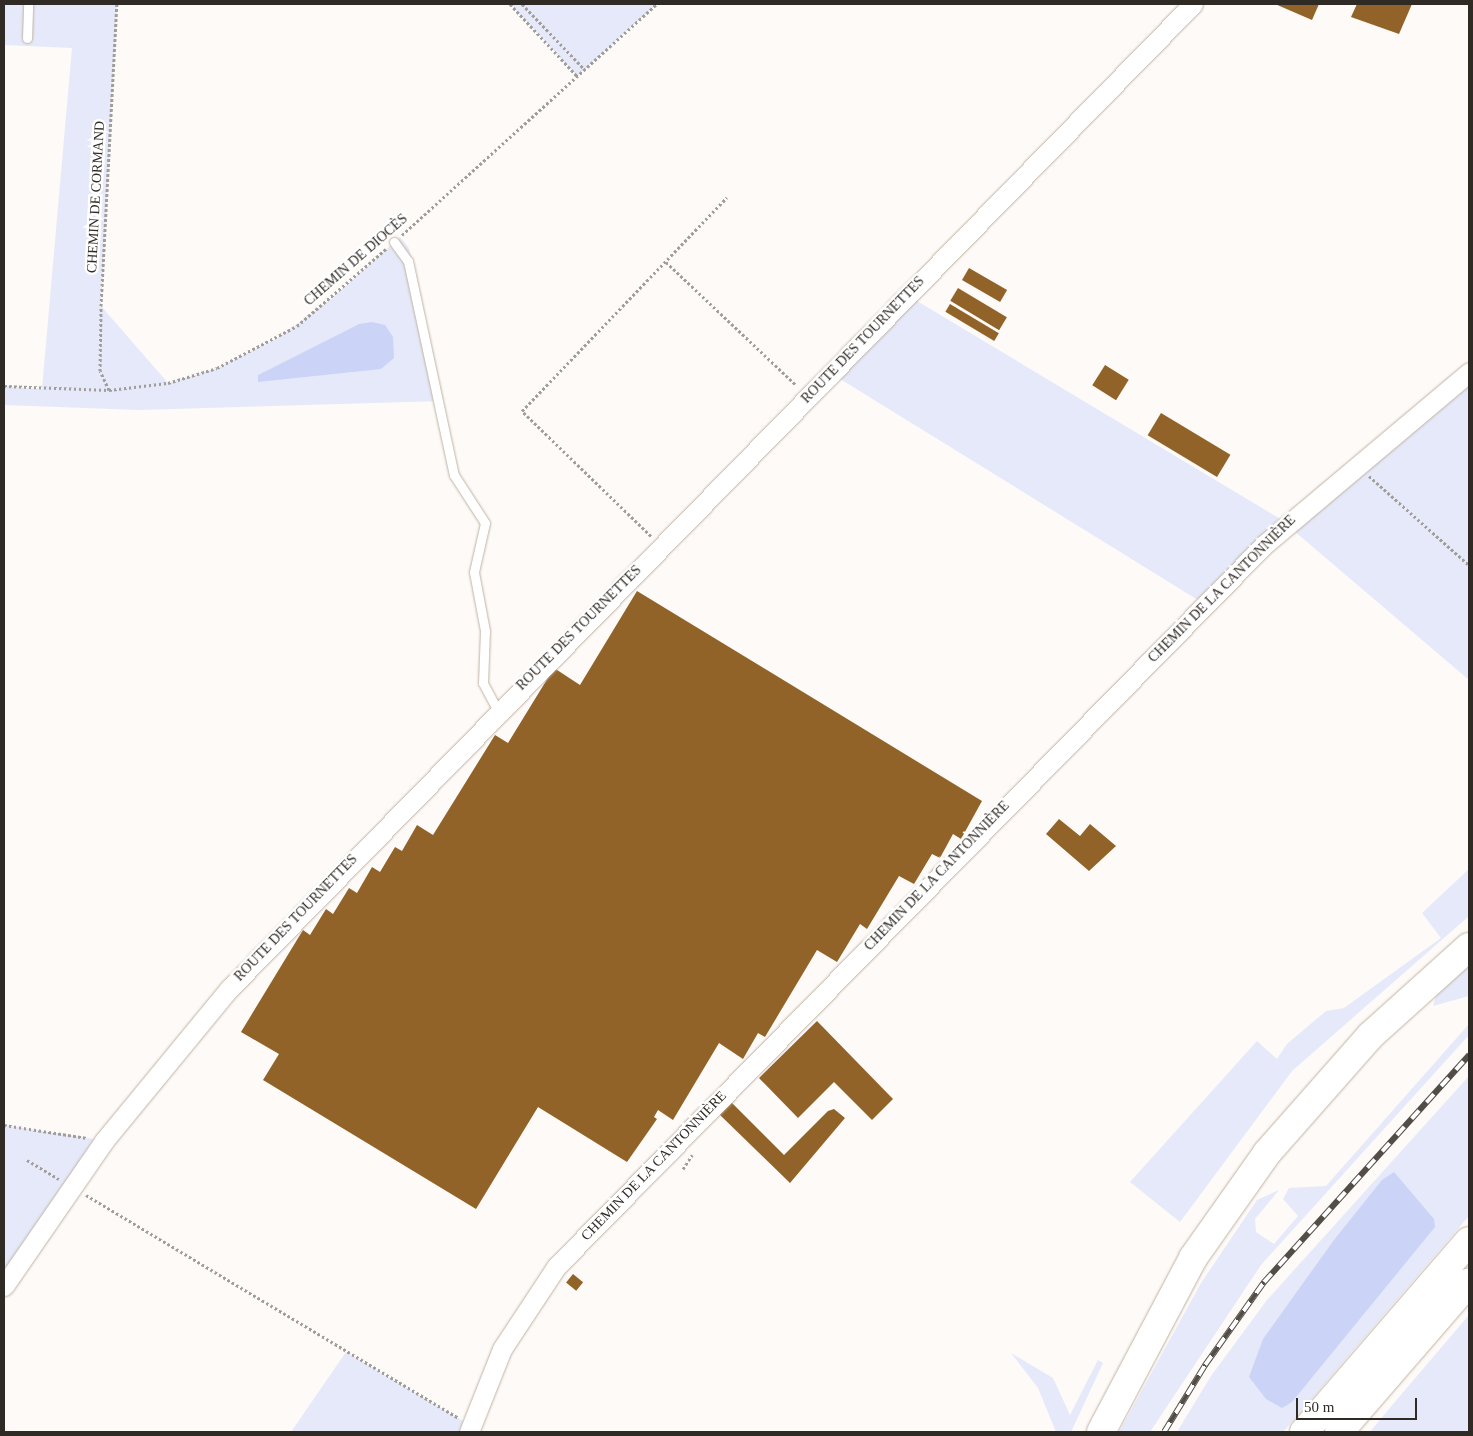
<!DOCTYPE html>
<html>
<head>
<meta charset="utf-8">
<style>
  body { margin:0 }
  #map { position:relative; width:1473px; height:1436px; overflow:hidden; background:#fdfaf7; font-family:Georgia,serif }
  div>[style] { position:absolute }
  .green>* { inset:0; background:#e5e9f9 }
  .water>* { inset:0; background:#cbd4f6 }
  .building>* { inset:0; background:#926328; transform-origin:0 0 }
  .path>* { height:3px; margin-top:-1.5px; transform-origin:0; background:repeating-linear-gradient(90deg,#a19d99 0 2.5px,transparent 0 5px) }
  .roads { filter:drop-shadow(0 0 1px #c1b2a3) drop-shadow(0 0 1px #c1b2a3) }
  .service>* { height:9px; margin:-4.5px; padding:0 4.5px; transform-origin:4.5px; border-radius:4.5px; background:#fff }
  .minor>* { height:19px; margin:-9.5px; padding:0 9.5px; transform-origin:9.5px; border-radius:9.5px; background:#fff }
  .primary>* { height:28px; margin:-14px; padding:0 14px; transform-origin:14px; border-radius:14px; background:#fff }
  .motorway>* { height:28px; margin:-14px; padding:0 14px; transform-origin:14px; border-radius:14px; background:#fff }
  .rail>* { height:5.5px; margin-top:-2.75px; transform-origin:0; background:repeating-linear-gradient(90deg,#fff 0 11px,#524d47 0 22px); box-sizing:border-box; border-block:1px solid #524d47 }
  span { translate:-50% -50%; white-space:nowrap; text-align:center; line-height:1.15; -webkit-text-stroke:5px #fff; paint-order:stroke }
  .street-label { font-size:14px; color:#2f2a24 }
  .frame { position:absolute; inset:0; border:5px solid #2f2a24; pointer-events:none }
  .scale { position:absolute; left:1296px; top:1398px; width:121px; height:22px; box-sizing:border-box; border:2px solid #2f2a24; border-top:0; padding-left:6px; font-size:15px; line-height:18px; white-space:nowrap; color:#2f2a24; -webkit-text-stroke:4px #fff; paint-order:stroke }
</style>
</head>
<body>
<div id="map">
  <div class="green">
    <div style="clip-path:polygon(evenodd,4px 4px,117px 4px,101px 306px,168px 383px,217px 368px,278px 338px,331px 299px,400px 237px,409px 248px,442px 401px,139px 410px,4px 405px,4px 386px,42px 389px,72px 48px,4px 45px,4px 4px,359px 324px,258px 382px,258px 375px,359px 324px)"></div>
    <div style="clip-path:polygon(510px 4px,657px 4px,577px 76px)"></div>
    <div style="clip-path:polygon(912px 298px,1282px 520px,1198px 600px,837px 377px)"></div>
    <div style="clip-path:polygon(1469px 385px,1469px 680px,1293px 530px,1371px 459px)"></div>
    <div style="clip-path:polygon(1469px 869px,1469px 916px,1292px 1071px,1180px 1222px,1130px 1182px,1257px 1041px,1277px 1059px,1287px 1044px,1326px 1011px,1344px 1008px,1441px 938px,1422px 913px)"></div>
    <div style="clip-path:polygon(1469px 965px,1469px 996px,1433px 1006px,1437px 993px)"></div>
    <div style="clip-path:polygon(1469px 1024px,1469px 1035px,1261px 1265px,1150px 1432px,1119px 1432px,1201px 1283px,1257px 1200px,1279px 1190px,1255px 1219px,1256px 1232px,1274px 1244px,1298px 1216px,1283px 1199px,1289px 1188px,1326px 1186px)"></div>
    <div style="clip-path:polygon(1469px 1076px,1469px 1216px,1283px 1432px,1177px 1432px,1211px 1376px,1267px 1300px)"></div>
    <div style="clip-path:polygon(4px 1125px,94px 1139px,4px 1275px)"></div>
    <div style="clip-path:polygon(1469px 1315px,1469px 1432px,1370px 1432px,1388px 1410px)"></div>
    <div style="clip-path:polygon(346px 1352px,463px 1421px,460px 1432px,291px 1432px)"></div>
    <div style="clip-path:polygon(1011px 1353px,1053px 1378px,1070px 1415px,1098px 1360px,1103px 1363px,1071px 1432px,1056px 1432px,1038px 1388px)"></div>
  </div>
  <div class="water">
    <div style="clip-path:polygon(372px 322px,385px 325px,393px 337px,394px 358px,381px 369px,258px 382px,258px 375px,359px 324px)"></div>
    <div style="clip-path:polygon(1394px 1172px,1434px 1219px,1435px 1227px,1292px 1402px,1282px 1408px,1266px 1399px,1249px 1377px,1263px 1339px,1334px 1240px,1382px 1180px)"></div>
  </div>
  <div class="building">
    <div style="clip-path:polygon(1275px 4px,1319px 4px,1312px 20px)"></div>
    <div style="clip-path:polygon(1357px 4px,1412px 4px,1399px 34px,1351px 17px)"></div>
    <div style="left:969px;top:268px;width:44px;height:14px;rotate:30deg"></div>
    <div style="left:958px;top:288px;width:57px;height:15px;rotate:31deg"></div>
    <div style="left:950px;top:304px;width:57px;height:9px;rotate:31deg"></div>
    <div style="left:1105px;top:365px;width:28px;height:24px;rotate:32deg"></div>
    <div style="left:1161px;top:413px;width:81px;height:26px;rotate:31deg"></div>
    <div style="clip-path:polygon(637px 591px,982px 801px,961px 839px,953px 834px,940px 858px,932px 854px,914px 884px,899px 876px,867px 929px,860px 924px,837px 962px,817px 950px,765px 1037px,758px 1033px,743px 1059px,719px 1043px,673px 1120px,658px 1110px,654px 1117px,657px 1119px,627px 1162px,538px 1107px,476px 1209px,263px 1080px,279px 1054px,241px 1032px,303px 930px,310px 935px,326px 909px,333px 914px,349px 888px,357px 893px,372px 867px,380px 872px,395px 847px,402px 851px,417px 825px,433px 835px,495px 735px,508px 743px,554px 668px,580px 685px)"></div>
    <div style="clip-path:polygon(1059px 819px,1080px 836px,1090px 824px,1116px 846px,1089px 871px,1046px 834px)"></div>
    <div style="clip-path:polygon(817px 1021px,893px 1099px,872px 1120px,834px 1082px,798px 1118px,759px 1078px)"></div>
    <div style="clip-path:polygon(731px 1102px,784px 1155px,828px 1111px,834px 1109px,845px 1118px,790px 1183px,719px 1114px)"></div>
    <div style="left:573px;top:1274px;width:13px;height:11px;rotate:39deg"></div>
  </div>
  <div class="path">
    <div style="left:510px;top:4px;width:98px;rotate:47.1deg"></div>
    <div style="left:522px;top:4px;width:91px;rotate:46.3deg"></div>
    <div style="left:402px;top:235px;width:344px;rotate:-42.2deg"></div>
    <div style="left:666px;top:262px;width:179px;rotate:43.4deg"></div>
    <div style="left:4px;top:386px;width:105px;rotate:2.2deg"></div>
    <div style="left:109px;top:390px;width:59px;rotate:-6.8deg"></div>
    <div style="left:168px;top:383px;width:51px;rotate:-17deg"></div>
    <div style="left:217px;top:368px;width:90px;rotate:-27.7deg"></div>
    <div style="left:297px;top:326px;width:118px;rotate:-40.9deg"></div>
    <div style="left:109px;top:390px;width:21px;rotate:-115deg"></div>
    <div style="left:100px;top:371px;width:65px;rotate:-89.1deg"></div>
    <div style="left:101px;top:306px;width:302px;rotate:-87deg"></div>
    <div style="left:1369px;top:476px;width:134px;rotate:41.7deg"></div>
    <div style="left:651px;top:536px;width:180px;rotate:-135.9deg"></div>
    <div style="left:522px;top:411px;width:296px;rotate:-46.2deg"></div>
    <div style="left:4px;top:1125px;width:84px;rotate:8.9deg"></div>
    <div style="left:27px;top:1160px;width:37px;rotate:31deg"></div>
    <div style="left:683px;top:1169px;width:17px;rotate:-57deg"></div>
    <div style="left:86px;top:1195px;width:434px;rotate:30.9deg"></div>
  </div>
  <div class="roads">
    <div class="service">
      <div style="left:27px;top:38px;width:34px;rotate:-88deg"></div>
      <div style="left:394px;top:242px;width:24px;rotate:54deg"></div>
      <div style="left:408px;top:261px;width:219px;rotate:77.9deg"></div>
      <div style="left:454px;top:475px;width:57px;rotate:57.1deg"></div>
      <div style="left:485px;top:523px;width:50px;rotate:102.7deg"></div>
      <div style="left:474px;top:572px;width:60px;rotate:79.4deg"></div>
      <div style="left:485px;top:631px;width:52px;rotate:92.2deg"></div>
      <div style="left:483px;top:683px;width:32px;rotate:62deg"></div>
    </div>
    <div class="minor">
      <div style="left:4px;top:1286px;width:176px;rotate:-55.4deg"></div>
      <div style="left:104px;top:1141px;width:197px;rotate:-50.6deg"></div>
      <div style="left:229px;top:989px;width:1378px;rotate:-45.62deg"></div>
      <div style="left:469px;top:1432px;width:89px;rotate:-68.3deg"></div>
      <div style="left:502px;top:1349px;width:98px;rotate:-56.6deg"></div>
      <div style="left:556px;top:1267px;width:1013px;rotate:-45.56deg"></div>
      <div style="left:1265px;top:544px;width:267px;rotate:-40.1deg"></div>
    </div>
    <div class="primary">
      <div style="left:1101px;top:1432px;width:197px;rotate:-62.1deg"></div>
      <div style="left:1193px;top:1258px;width:128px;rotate:-54.8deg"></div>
      <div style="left:1267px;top:1153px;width:156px;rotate:-48.6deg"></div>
      <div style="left:1370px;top:1036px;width:133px;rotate:-42deg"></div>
    </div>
    <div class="motorway">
      <div style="left:1304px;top:1432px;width:252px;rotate:-49.2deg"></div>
      <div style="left:1339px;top:1432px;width:198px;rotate:-49.1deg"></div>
    </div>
  </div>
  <div class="rail">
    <div style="left:1164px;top:1432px;width:79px;rotate:-58.5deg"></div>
    <div style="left:1205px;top:1365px;width:102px;rotate:-54.6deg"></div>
    <div style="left:1264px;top:1282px;width:306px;rotate:-47.9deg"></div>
  </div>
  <div class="street-label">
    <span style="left:96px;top:197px;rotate:-87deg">CHEMIN DE CORMAND</span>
    <span style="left:356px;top:260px;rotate:-41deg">CHEMIN DE DIOCÈS</span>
    <span style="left:863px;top:340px;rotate:-46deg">ROUTE DES TOURNETTES</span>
    <span style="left:1222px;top:589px;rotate:-45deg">CHEMIN DE LA CANTONNIÈRE</span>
    <span style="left:579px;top:628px;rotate:-45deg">ROUTE DES TOURNETTES</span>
    <span style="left:937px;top:876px;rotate:-46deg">CHEMIN DE LA CANTONNIÈRE</span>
    <span style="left:296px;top:918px;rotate:-46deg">ROUTE DES TOURNETTES</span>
    <span style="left:654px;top:1166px;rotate:-46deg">CHEMIN DE LA CANTONNIÈRE</span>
  </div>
  <div class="frame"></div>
  <div class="scale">50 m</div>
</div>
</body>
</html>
